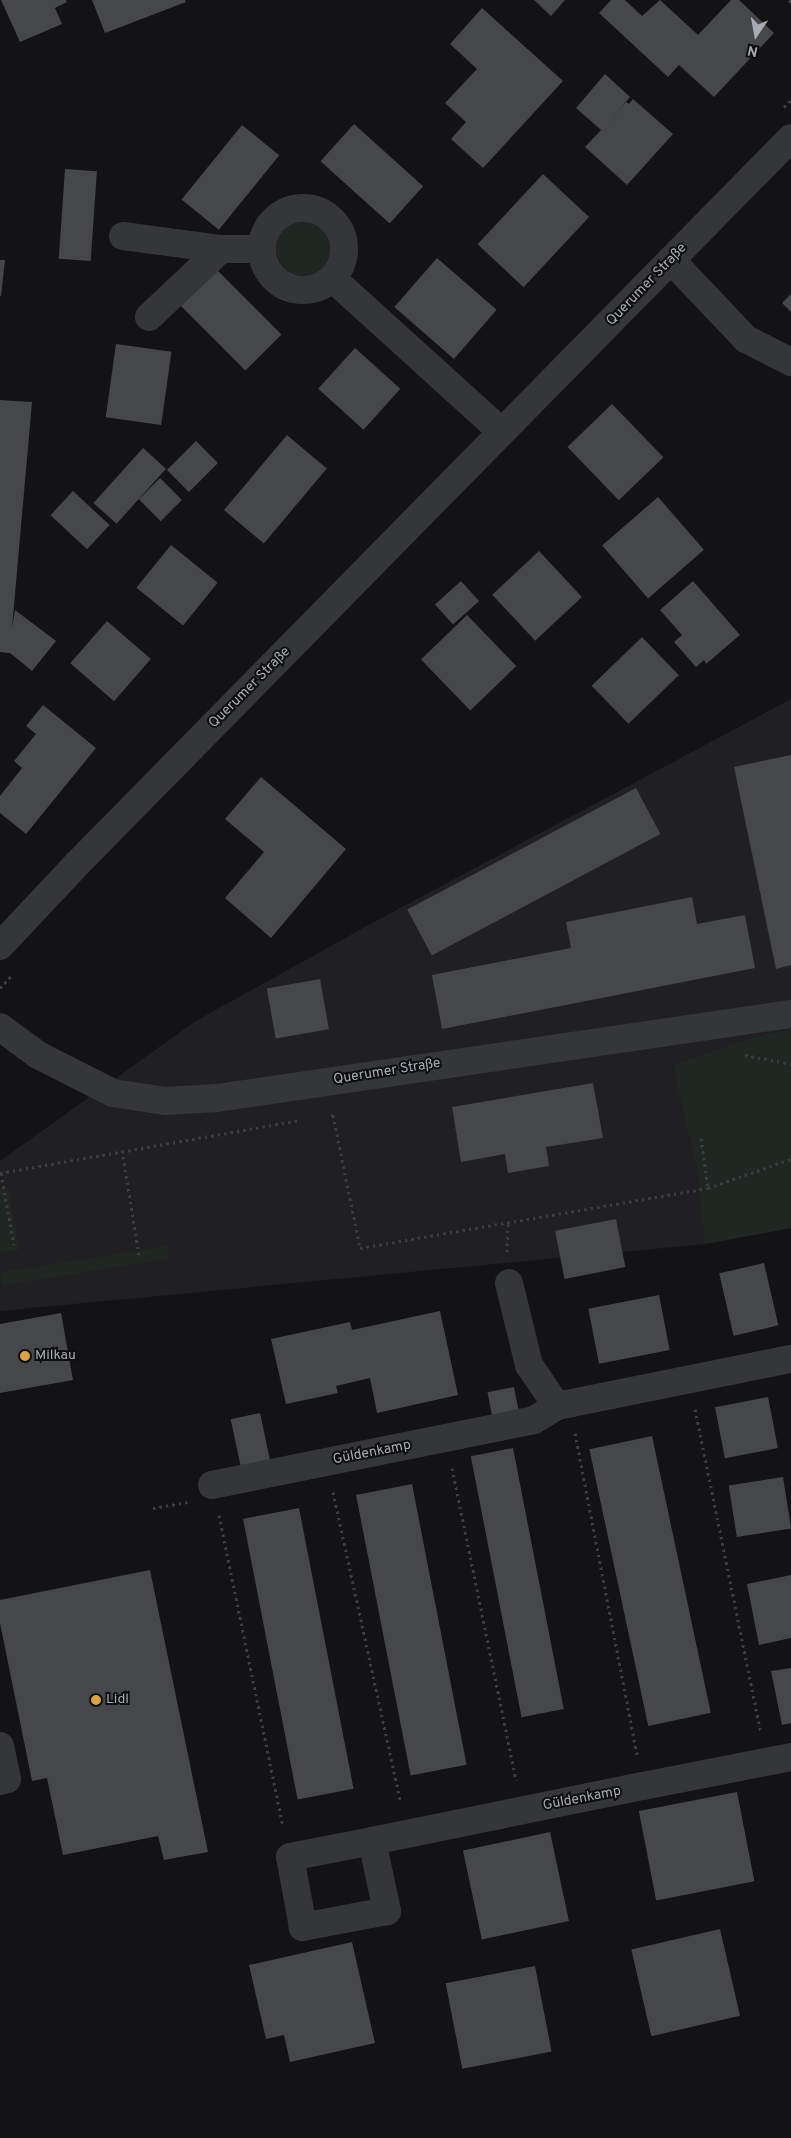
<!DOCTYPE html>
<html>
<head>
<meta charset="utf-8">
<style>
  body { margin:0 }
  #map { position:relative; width:791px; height:2138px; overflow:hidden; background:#131315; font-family:Overpass,sans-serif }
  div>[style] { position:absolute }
  .built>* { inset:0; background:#202022 }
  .green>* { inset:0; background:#202621; transform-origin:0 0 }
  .round { border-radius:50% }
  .building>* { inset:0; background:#45474a; transform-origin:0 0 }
  .path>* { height:3px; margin-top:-1.5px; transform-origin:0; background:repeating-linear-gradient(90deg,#3b3d40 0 2.5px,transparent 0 6.5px) }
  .minor>* { height:28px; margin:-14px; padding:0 14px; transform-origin:14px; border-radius:14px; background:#353639 }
  .minor>.ring { margin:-14px; padding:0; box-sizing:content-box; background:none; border:28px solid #353639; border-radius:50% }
  .dots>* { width:14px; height:14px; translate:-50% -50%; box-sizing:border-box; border:2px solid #0e0e10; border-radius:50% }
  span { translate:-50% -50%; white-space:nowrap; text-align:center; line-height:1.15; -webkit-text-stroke:4px #0e0e10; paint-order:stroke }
  .street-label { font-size:14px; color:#a7abb3 }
  .poi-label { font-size:14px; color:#a7abb3 }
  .left { translate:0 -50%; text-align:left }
  .north { position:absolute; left:731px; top:10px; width:50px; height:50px; -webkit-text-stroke:4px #0e0e10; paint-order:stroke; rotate:192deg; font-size:14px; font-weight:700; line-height:20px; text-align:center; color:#a7abb3 }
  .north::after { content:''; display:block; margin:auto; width:18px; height:22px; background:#a7abb3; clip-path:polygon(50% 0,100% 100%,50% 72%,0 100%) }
</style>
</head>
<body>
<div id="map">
  <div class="built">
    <div style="clip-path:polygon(791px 699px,791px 1228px,705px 1244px,0 1311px,0 1161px,194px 1022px,374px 922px)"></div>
  </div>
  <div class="green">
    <div class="round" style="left:276px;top:222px;width:54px;height:54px"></div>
    <div style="clip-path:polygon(791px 1030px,791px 1228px,705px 1244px,698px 1174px,673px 1065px,761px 1035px)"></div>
    <div style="clip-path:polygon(8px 1188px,19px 1250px,0 1253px,0 1189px)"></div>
    <div style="left:167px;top:1246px;width:13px;height:169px;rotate:81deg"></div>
  </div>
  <div class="building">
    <div style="clip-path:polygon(1px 0,66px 0,67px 2px,55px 8px,62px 24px,20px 42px)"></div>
    <div style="clip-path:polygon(92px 0,185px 0,186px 2px,105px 33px)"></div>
    <div style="clip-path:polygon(534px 0,565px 0,551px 16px)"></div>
    <div style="clip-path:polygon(611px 0,625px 0,642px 16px,660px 0,698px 35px,731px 0,739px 0,774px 33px,714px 97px,679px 65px,668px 77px,599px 13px)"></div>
    <div style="clip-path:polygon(482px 8px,563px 81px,483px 168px,451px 139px,466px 122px,445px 103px,477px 69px,450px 44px)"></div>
    <div style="clip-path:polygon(605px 74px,630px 97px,605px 126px,626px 102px,629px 104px,633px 99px,673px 134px,627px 185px,585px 147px,601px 130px,576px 108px)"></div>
    <div style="left:354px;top:124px;width:93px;height:50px;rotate:42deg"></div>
    <div style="left:242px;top:125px;width:48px;height:96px;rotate:39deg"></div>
    <div style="left:65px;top:169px;width:32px;height:90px;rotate:4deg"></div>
    <div style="left:543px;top:174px;width:63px;height:96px;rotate:43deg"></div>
    <div style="left:437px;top:258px;width:79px;height:65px;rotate:41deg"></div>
    <div style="clip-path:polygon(0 260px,5px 260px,1px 296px,0 296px)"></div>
    <div style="left:215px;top:268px;width:94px;height:51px;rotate:45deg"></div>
    <div style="clip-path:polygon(791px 294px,791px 312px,782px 303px)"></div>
    <div style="left:116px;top:344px;width:56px;height:74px;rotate:8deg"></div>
    <div style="left:355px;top:348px;width:61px;height:55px;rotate:42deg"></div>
    <div style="clip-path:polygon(0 400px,32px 402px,12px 628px,15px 610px,56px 641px,32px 671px,10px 653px,0 652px)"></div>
    <div style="left:612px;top:404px;width:74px;height:62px;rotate:46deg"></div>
    <div style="left:287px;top:435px;width:52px;height:98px;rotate:40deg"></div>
    <div style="left:196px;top:441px;width:31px;height:41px;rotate:45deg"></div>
    <div style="left:143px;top:448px;width:31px;height:74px;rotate:42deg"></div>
    <div style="left:160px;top:478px;width:31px;height:30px;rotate:45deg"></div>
    <div style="left:73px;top:491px;width:50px;height:33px;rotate:43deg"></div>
    <div style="left:658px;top:497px;width:70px;height:74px;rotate:49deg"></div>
    <div style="left:171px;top:545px;width:60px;height:55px;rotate:39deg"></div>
    <div style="left:539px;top:551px;width:63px;height:64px;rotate:47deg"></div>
    <div style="left:461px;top:581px;width:27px;height:35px;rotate:48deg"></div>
    <div style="clip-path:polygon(693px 581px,740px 635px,706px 664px,704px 660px,696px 667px,674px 642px,682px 635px,660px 610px)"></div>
    <div style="left:467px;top:615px;width:71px;height:64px;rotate:46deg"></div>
    <div style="left:107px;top:621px;width:58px;height:56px;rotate:41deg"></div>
    <div style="left:642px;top:637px;width:53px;height:70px;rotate:46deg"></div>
    <div style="clip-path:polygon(43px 705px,96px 748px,26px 834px,0 813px,0 796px,22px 768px,14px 761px,36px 734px,26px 726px)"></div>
    <div style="clip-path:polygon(791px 755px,791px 965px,776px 969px,734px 767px)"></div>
    <div style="clip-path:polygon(261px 777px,346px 849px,271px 938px,225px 898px,264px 852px,225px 819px)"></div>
    <div style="left:636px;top:788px;width:52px;height:259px;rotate:62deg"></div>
    <div style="clip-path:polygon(692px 897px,697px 924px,745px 915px,755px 968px,442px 1029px,432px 975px,571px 948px,566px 922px)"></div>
    <div style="left:320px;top:979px;width:51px;height:54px;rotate:80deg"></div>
    <div style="clip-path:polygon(593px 1083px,603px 1138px,546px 1147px,549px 1166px,508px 1173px,505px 1154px,461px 1162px,452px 1107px)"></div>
    <div style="left:616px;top:1219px;width:49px;height:62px;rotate:79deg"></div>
    <div style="left:764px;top:1263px;width:64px;height:46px;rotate:77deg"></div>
    <div style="left:659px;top:1295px;width:56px;height:72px;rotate:79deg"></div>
    <div style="clip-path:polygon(440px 1311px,458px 1395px,377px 1413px,370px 1378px,336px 1386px,338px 1393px,286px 1404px,271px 1339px,350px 1322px,352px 1330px)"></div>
    <div style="clip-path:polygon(61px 1313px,73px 1380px,0 1393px,0 1324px)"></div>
    <div style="left:514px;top:1387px;width:25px;height:27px;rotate:79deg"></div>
    <div style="left:768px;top:1397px;width:52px;height:54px;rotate:79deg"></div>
    <div style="left:260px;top:1413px;width:48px;height:30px;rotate:78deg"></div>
    <div style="left:652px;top:1436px;width:283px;height:64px;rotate:78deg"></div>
    <div style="left:513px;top:1448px;width:266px;height:43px;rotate:79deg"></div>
    <div style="left:783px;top:1477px;width:52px;height:55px;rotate:81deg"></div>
    <div style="left:412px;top:1484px;width:286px;height:57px;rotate:79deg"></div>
    <div style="left:299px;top:1508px;width:286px;height:57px;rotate:79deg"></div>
    <div style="clip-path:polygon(150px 1570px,208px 1852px,164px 1860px,158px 1836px,63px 1855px,47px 1778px,32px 1781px,0 1623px,0 1600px)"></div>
    <div style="clip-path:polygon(791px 1575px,791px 1638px,759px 1645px,747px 1584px)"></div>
    <div style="clip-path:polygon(791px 1668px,791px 1723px,782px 1725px,771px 1671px)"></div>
    <div style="left:737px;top:1792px;width:91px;height:100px;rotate:79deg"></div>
    <div style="left:550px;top:1832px;width:91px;height:89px;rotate:78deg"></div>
    <div style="left:720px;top:1929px;width:89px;height:91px;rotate:77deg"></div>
    <div style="clip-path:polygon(352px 1942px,375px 2043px,290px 2062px,284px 2035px,266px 2039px,249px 1965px)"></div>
    <div style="left:535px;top:1966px;width:87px;height:91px;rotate:79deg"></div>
  </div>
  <div class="path">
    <div style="left:789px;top:0;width:3px;rotate:45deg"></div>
    <div style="left:784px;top:107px;width:10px;rotate:-45deg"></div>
    <div style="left:0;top:988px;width:16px;rotate:-47deg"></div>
    <div style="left:745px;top:1055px;width:47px;rotate:11.1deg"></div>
    <div style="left:331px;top:1115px;width:2px"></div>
    <div style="left:333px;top:1115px;width:136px;rotate:78.5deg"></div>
    <div style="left:360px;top:1248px;width:353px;rotate:-9.8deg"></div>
    <div style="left:708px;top:1188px;width:88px;rotate:-19.3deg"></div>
    <div style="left:701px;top:1138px;width:50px;rotate:82deg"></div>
    <div style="left:122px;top:1150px;width:106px;rotate:80.8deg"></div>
    <div style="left:0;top:1173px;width:305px;rotate:-10deg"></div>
    <div style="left:1px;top:1173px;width:73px;rotate:79.8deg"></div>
    <div style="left:507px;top:1252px;width:28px;rotate:-88deg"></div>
    <div style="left:695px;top:1409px;width:330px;rotate:78.5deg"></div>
    <div style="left:575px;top:1433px;width:329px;rotate:79.1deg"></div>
    <div style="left:452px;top:1468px;width:319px;rotate:78.4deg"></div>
    <div style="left:333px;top:1492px;width:319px;rotate:77.7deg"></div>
    <div style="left:153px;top:1508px;width:35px;rotate:-10deg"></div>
    <div style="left:219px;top:1515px;width:318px;rotate:78.4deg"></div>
  </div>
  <div class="minor">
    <div class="ring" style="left:262px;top:208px;width:54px;height:54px"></div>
    <div style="left:123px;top:236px;width:99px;rotate:7.6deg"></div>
    <div style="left:221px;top:249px;width:40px"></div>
    <div style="left:671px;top:260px;width:109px;rotate:46.5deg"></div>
    <div style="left:746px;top:339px;width:51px;rotate:27.1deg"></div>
    <div style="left:332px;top:278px;width:229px;rotate:42.2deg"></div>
    <div style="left:149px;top:317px;width:99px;rotate:-43.4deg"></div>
    <div style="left:0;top:946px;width:112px;rotate:-46.8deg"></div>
    <div style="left:77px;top:864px;width:1018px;rotate:-45.48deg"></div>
    <div style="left:0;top:1027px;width:47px;rotate:36.4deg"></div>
    <div style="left:38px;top:1055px;width:84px;rotate:26.9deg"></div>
    <div style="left:113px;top:1093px;width:54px;rotate:8.6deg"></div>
    <div style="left:166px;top:1101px;width:51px;rotate:-3.4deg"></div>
    <div style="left:217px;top:1098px;width:580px;rotate:-8.33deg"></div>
    <div style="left:509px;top:1283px;width:84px;rotate:76.3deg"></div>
    <div style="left:529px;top:1365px;width:50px;rotate:55.7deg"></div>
    <div style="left:212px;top:1485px;width:328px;rotate:-11.4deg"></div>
    <div style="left:534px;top:1420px;width:27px;rotate:-31deg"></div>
    <div style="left:557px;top:1406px;width:239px;rotate:-11.4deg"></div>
    <div style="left:0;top:1746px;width:34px;rotate:78deg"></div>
    <div style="left:7px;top:1779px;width:7px;rotate:164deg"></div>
    <div style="left:372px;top:1841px;width:72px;rotate:77.9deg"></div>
    <div style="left:387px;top:1911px;width:86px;rotate:169.2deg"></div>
    <div style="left:303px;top:1927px;width:71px;rotate:-100.5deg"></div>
    <div style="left:290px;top:1857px;width:84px;rotate:-11deg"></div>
    <div style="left:372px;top:1841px;width:277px;rotate:-11.5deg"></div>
    <div style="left:643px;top:1786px;width:151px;rotate:-11.1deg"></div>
  </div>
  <div class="dots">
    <div style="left:25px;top:1356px;background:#daa346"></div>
    <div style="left:96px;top:1700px;background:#daa346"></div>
  </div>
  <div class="street-label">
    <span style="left:647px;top:285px;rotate:-46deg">Querumer Straße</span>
    <span style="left:250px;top:688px;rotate:-45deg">Querumer Straße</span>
    <span style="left:387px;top:1072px;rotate:-9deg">Querumer Straße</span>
    <span style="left:372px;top:1453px;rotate:-11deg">Güldenkamp</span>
    <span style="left:582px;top:1799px;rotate:-11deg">Güldenkamp</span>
  </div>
  <div class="poi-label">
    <span class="left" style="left:35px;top:1356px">Milkau</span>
    <span class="left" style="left:106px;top:1700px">Lidl</span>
  </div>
  <div class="north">N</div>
</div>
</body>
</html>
